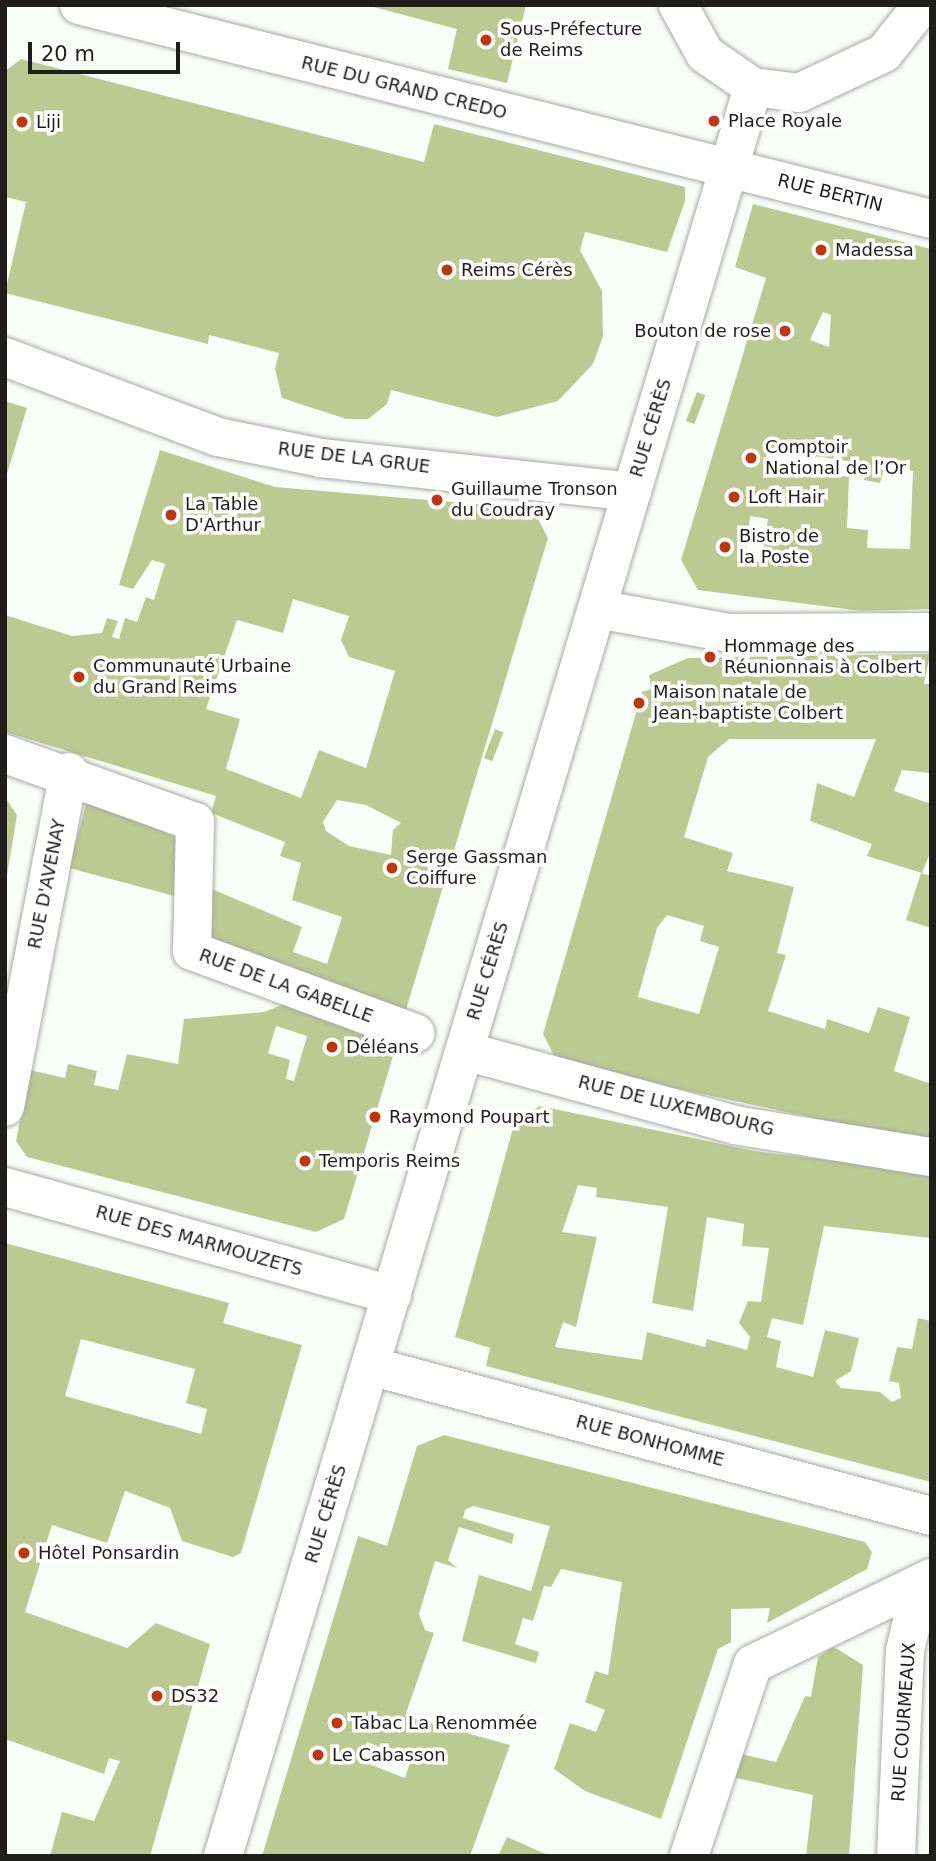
<!DOCTYPE html>
<html>
<head>
<meta charset="utf-8">
<style>
  body { margin:0 }
  #map { position:relative; width:936px; height:1861px; overflow:hidden; background:#f9fdf8; font-family:"DejaVu Sans",sans-serif }
  div>[style] { position:absolute }
  .building>* { inset:0; background:#bcca91; transform-origin:0 0 }
  .roads { filter:drop-shadow(0 0 2px #a6a9a5) drop-shadow(0 0 2px #a6a9a5) }
  .minor>* { height:38px; margin:-19px; padding:0 19px; transform-origin:19px; border-radius:19px; background:#fff }
  .dots>* { width:19px; height:19px; translate:-50% -50%; box-sizing:border-box; border:4px solid #fff; border-radius:50% }
  span { translate:-50% -50%; white-space:nowrap; text-align:center; line-height:1.15; -webkit-text-stroke:7px #fff; paint-order:stroke }
  .poi-label { font-size:18px; color:#1e1f1d }
  .left { translate:0 -50%; text-align:left }
  .right { translate:-100% -50%; text-align:right }
  .street-label { font-size:18px; color:#1e1f1d }
  .frame { position:absolute; inset:0; border:7px solid #1e1f1d; pointer-events:none }
  .scale { position:absolute; left:28px; top:42px; width:152px; height:32px; box-sizing:border-box; border:4px solid #1e1f1d; border-top:0; padding-left:9px; font-size:21px; line-height:24px; white-space:nowrap; color:#1e1f1d; -webkit-text-stroke:5px #fff; paint-order:stroke }
</style>
</head>
<body>
<div id="map">
  <div class="building">
    <div style="clip-path:polygon(366px 5px,526px 5px,507px 83px,448px 69px,457px 29px)"></div>
    <div style="clip-path:polygon(21px 59px,424px 162px,434px 124px,685px 187px,685px 201px,667px 252px,585px 232px,580px 250px,602px 291px,603px 336px,593px 364px,558px 401px,497px 417px,391px 390px,387px 404px,368px 419px,346px 419px,282px 398px,275px 369px,279px 353px,209px 335px,208px 344px,5px 293px,26px 202px,5px 197px,5px 71px)"></div>
    <div style="clip-path:polygon(evenodd,753px 204px,931px 249px,931px 609px,862px 611px,698px 590px,681px 560px,766px 278px,735px 267px,753px 204px,823px 312px,831px 315px,829px 347px,810px 340px,823px 312px,753px 204px,768px 449px,866px 464px,864px 480px,880px 483px,885px 465px,913px 471px,910px 549px,867px 548px,868px 530px,847px 528px,849px 477px,807px 470px,785px 477px,766px 458px,768px 449px,753px 204px,750px 516px,768px 519px,761px 563px,745px 559px,750px 516px)"></div>
    <div style="left:697px;top:392px;width:9px;height:31px;rotate:21deg"></div>
    <div style="clip-path:polygon(5px 401px,27px 408px,6px 477px,5px 477px)"></div>
    <div style="clip-path:polygon(evenodd,160px 450px,275px 487px,533px 509px,548px 538px,402px 1023px,206px 948px,207px 887px,302px 927px,293px 952px,327px 964px,342px 917px,292px 900px,301px 863px,280px 856px,285px 842px,211px 813px,216px 796px,5px 732px,5px 615px,72px 636px,102px 633px,107px 618px,118px 621px,112px 637px,119px 639px,125px 618px,137px 622px,146px 597px,154px 600px,165px 564px,152px 560px,133px 589px,119px 585px,160px 450px,293px 599px,349px 616px,341px 640px,349px 657px,395px 671px,366px 768px,319px 750px,301px 798px,226px 769px,240px 719px,206px 709px,237px 620px,283px 633px,293px 599px,160px 450px,337px 800px,366px 805px,401px 823px,393px 830px,391px 855px,349px 846px,326px 831px,323px 822px,337px 800px)"></div>
    <div style="clip-path:polygon(evenodd,930px 654px,924px 684px,931px 684px,931px 773px,902px 770px,894px 791px,931px 804px,931px 850px,922px 873px,867px 856px,872px 844px,810px 821px,817px 783px,854px 797px,876px 739px,729px 739px,708px 757px,684px 837px,733px 853px,727px 871px,794px 887px,777px 953px,786px 955px,768px 1011px,825px 1029px,827px 1019px,869px 1033px,878px 1007px,910px 1017px,894px 1071px,931px 1084px,931px 1143px,558px 1063px,543px 1034px,642px 692px,651px 689px,649px 675px,688px 658px,930px 654px,667px 915px,704px 926px,700px 941px,719px 947px,699px 1014px,638px 997px,657px 928px,667px 915px)"></div>
    <div style="left:495px;top:729px;width:9px;height:31px;rotate:21deg"></div>
    <div style="clip-path:polygon(5px 797px,17px 815px,7px 875px,5px 875px)"></div>
    <div style="clip-path:polygon(87px 800px,181px 839px,182px 898px,69px 868px)"></div>
    <div style="clip-path:polygon(921px 873px,931px 876px,931px 928px,906px 920px)"></div>
    <div style="clip-path:polygon(evenodd,300px 998px,400px 1033px,344px 1219px,316px 1232px,27px 1157px,16px 1141px,30px 1070px,65px 1078px,68px 1064px,97px 1071px,94px 1085px,118px 1090px,127px 1054px,178px 1064px,184px 1019px,264px 1012px,300px 998px,276px 1026px,307px 1036px,294px 1081px,286px 1079px,290px 1060px,268px 1053px,276px 1026px)"></div>
    <div style="clip-path:polygon(evenodd,540px 1106px,755px 1151px,931px 1173px,931px 1238px,824px 1226px,803px 1325px,772px 1318px,767px 1337px,781px 1341px,776px 1367px,813px 1377px,825px 1330px,859px 1338px,851px 1371px,835px 1381px,841px 1388px,880px 1392px,892px 1402px,901px 1398px,899px 1383px,889px 1381px,897px 1347px,912px 1349px,918px 1318px,931px 1321px,931px 1482px,486px 1366px,490px 1348px,455px 1337px,515px 1121px,540px 1106px,578px 1185px,597px 1188px,596px 1197px,668px 1207px,652px 1303px,693px 1311px,707px 1217px,744px 1224px,742px 1246px,769px 1248px,761px 1302px,748px 1301px,739px 1323px,750px 1337px,747px 1350px,707px 1339px,705px 1347px,647px 1332px,642px 1360px,555px 1347px,563px 1322px,576px 1327px,597px 1237px,562px 1232px,578px 1185px)"></div>
    <div style="clip-path:polygon(evenodd,5px 1243px,229px 1303px,223px 1323px,302px 1345px,241px 1553px,233px 1557px,182px 1541px,170px 1508px,125px 1491px,107px 1543px,52px 1525px,25px 1612px,127px 1648px,156px 1623px,210px 1644px,150px 1856px,50px 1856px,62px 1812px,94px 1821px,120px 1761px,109px 1758px,104px 1774px,5px 1739px,5px 1243px,81px 1339px,195px 1369px,186px 1403px,207px 1409px,201px 1434px,65px 1396px,81px 1339px)"></div>
    <div style="clip-path:polygon(evenodd,444px 1435px,865px 1542px,872px 1552px,867px 1569px,767px 1623px,770px 1608px,731px 1609px,731px 1642px,718px 1649px,661px 1819px,585px 1791px,554px 1769px,570px 1723px,596px 1732px,605px 1710px,585px 1702px,595px 1671px,608px 1675px,622px 1582px,561px 1569px,551px 1587px,544px 1586px,533px 1621px,523px 1618px,515px 1644px,539px 1652px,536px 1663px,462px 1641px,479px 1575px,531px 1591px,550px 1526px,473px 1506px,465px 1510px,463px 1518px,514px 1534px,512px 1544px,459px 1527px,448px 1560px,457px 1568px,435px 1561px,419px 1614px,425px 1630px,434px 1633px,405px 1716px,510px 1745px,470px 1856px,262px 1856px,358px 1536px,387px 1546px,417px 1446px,444px 1435px,367px 1742px,411px 1759px,405px 1778px,361px 1761px,367px 1742px)"></div>
    <div style="clip-path:polygon(834px 1647px,863px 1665px,849px 1856px,806px 1856px,813px 1795px,732px 1777px,740px 1754px,776px 1762px,805px 1696px,811px 1697px,818px 1657px)"></div>
    <div style="clip-path:polygon(507px 1837px,550px 1856px,498px 1856px)"></div>
  </div>
  <div class="roads">
    <div class="minor">
      <div style="left:79px;top:5px;width:878px;rotate:14.1deg"></div>
      <div style="left:678px;top:5px;width:56px;rotate:61.1deg"></div>
      <div style="left:705px;top:54px;width:58px;rotate:34.5deg"></div>
      <div style="left:753px;top:87px;width:46px;rotate:7.4deg"></div>
      <div style="left:799px;top:93px;width:94px;rotate:-25.2deg"></div>
      <div style="left:884px;top:53px;width:61px;rotate:-51.6deg"></div>
      <div style="left:5px;top:357px;width:228px;rotate:20.6deg"></div>
      <div style="left:218px;top:437px;width:105px;rotate:11.5deg"></div>
      <div style="left:321px;top:458px;width:313px;rotate:6.2deg"></div>
      <div style="left:597px;top:609px;width:134px;rotate:10.3deg"></div>
      <div style="left:729px;top:633px;width:202px;rotate:-0.3deg"></div>
      <div style="left:5px;top:754px;width:202px;rotate:19.7deg"></div>
      <div style="left:195px;top:822px;width:129px;rotate:91.3deg"></div>
      <div style="left:192px;top:951px;width:238px;rotate:20.2deg"></div>
      <div style="left:465px;top:1051px;width:280px;rotate:15.3deg"></div>
      <div style="left:735px;top:1125px;width:199px;rotate:9.3deg"></div>
      <div style="left:5px;top:1107px;width:341px;rotate:-79.2deg"></div>
      <div style="left:5px;top:1187px;width:402px;rotate:15.6deg"></div>
      <div style="left:370px;top:1366px;width:581px;rotate:14.97deg"></div>
      <div style="left:223px;top:1856px;width:1847px;rotate:-73.32deg"></div>
      <div style="left:689px;top:1856px;width:202px;rotate:-71.6deg"></div>
      <div style="left:753px;top:1664px;width:198px;rotate:-25.8deg"></div>
      <div style="left:896px;top:1856px;width:205px;rotate:-87.5deg"></div>
      <div style="left:905px;top:1651px;width:36px;rotate:-77deg"></div>
      <div style="left:913px;top:1616px;width:28px;rotate:-49deg"></div>
    </div>
  </div>
  <div class="dots">
    <div style="left:486px;top:40px;background:#bf360c"></div>
    <div style="left:714px;top:121px;background:#bf360c"></div>
    <div style="left:22px;top:122px;background:#bf360c"></div>
    <div style="left:821px;top:250px;background:#bf360c"></div>
    <div style="left:447px;top:270px;background:#bf360c"></div>
    <div style="left:785px;top:331px;background:#bf360c"></div>
    <div style="left:751px;top:458px;background:#bf360c"></div>
    <div style="left:734px;top:497px;background:#bf360c"></div>
    <div style="left:437px;top:500px;background:#bf360c"></div>
    <div style="left:171px;top:515px;background:#bf360c"></div>
    <div style="left:725px;top:547px;background:#bf360c"></div>
    <div style="left:710px;top:657px;background:#bf360c"></div>
    <div style="left:79px;top:677px;background:#bf360c"></div>
    <div style="left:639px;top:703px;background:#bf360c"></div>
    <div style="left:392px;top:868px;background:#bf360c"></div>
    <div style="left:332px;top:1047px;background:#bf360c"></div>
    <div style="left:375px;top:1117px;background:#bf360c"></div>
    <div style="left:305px;top:1161px;background:#bf360c"></div>
    <div style="left:24px;top:1553px;background:#bf360c"></div>
    <div style="left:157px;top:1696px;background:#bf360c"></div>
    <div style="left:337px;top:1723px;background:#bf360c"></div>
    <div style="left:318px;top:1755px;background:#bf360c"></div>
  </div>
  <div class="poi-label">
    <span class="left" style="left:500px;top:40px">Sous-Préfecture<br>de Reims</span>
    <span class="left" style="left:728px;top:121px">Place Royale</span>
    <span class="left" style="left:36px;top:122px">Liji</span>
    <span class="left" style="left:835px;top:250px">Madessa</span>
    <span class="left" style="left:461px;top:270px">Reims Cérès</span>
    <span class="right" style="left:771px;top:331px">Bouton de rose</span>
    <span class="left" style="left:765px;top:458px">Comptoir<br>National de l’Or</span>
    <span class="left" style="left:451px;top:500px">Guillaume Tronson<br>du Coudray</span>
    <span class="left" style="left:748px;top:497px">Loft Hair</span>
    <span class="left" style="left:185px;top:515px">La Table<br>D'Arthur</span>
    <span class="left" style="left:739px;top:547px">Bistro de<br>la Poste</span>
    <span class="left" style="left:724px;top:657px">Hommage des<br>Réunionnais à Colbert</span>
    <span class="left" style="left:93px;top:677px">Communauté Urbaine<br>du Grand Reims</span>
    <span class="left" style="left:653px;top:703px">Maison natale de<br>Jean-baptiste Colbert</span>
    <span class="left" style="left:406px;top:868px">Serge Gassman<br>Coiffure</span>
    <span class="left" style="left:346px;top:1047px">Déléans</span>
    <span class="left" style="left:389px;top:1117px">Raymond Poupart</span>
    <span class="left" style="left:319px;top:1161px">Temporis Reims</span>
    <span class="left" style="left:38px;top:1553px">Hôtel Ponsardin</span>
    <span class="left" style="left:171px;top:1696px">DS32</span>
    <span class="left" style="left:351px;top:1723px">Tabac La Renommée</span>
    <span class="left" style="left:332px;top:1755px">Le Cabasson</span>
  </div>
  <div class="street-label">
    <span style="left:404px;top:88px;rotate:14deg">RUE DU GRAND CREDO</span>
    <span style="left:830px;top:193px;rotate:14deg">RUE BERTIN</span>
    <span style="left:651px;top:428px;rotate:-73deg">RUE CÉRÈS</span>
    <span style="left:354px;top:458px;rotate:7deg">RUE DE LA GRUE</span>
    <span style="left:47px;top:884px;rotate:-79deg">RUE D'AVENAY</span>
    <span style="left:488px;top:971px;rotate:-73deg">RUE CÉRÈS</span>
    <span style="left:286px;top:986px;rotate:20deg">RUE DE LA GABELLE</span>
    <span style="left:676px;top:1106px;rotate:14deg">RUE DE LUXEMBOURG</span>
    <span style="left:199px;top:1241px;rotate:16deg">RUE DES MARMOUZETS</span>
    <span style="left:650px;top:1441px;rotate:15deg">RUE BONHOMME</span>
    <span style="left:326px;top:1514px;rotate:-73deg">RUE CÉRÈS</span>
    <span style="left:904px;top:1722px;rotate:-86deg">RUE COURMEAUX</span>
  </div>
  <div class="frame"></div>
  <div class="scale">20 m</div>
</div>
</body>
</html>
